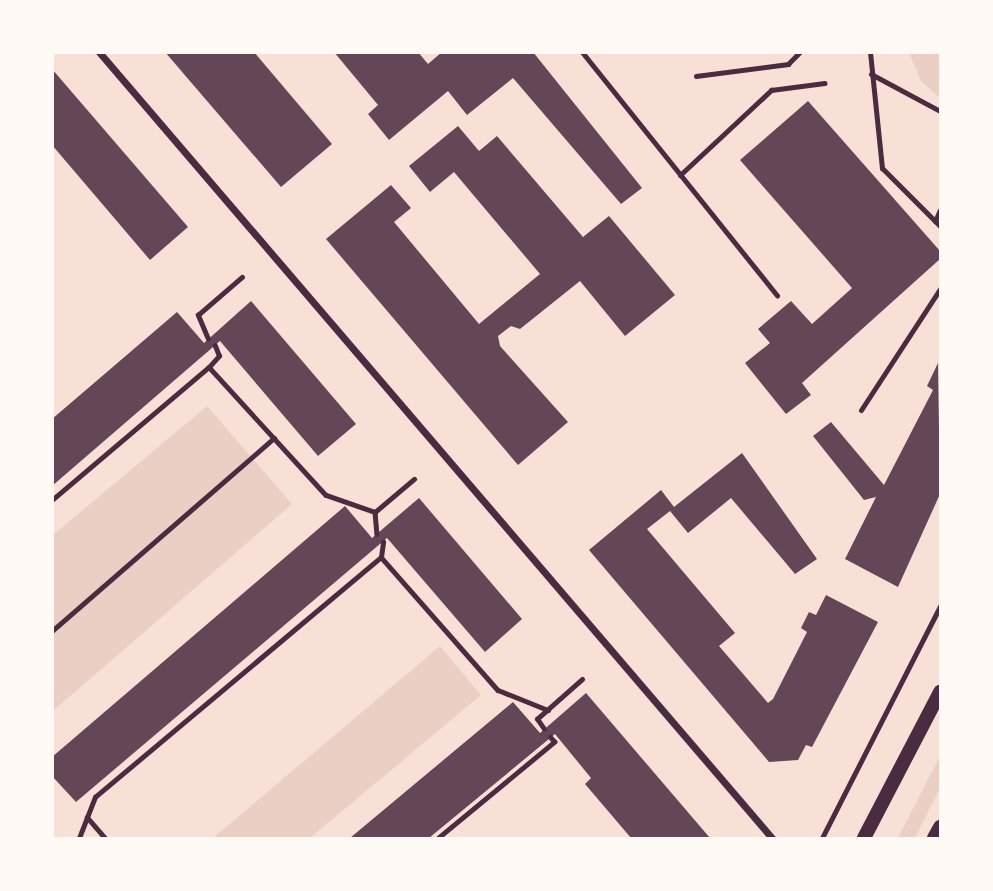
<!DOCTYPE html>
<html>
<head>
<meta charset="utf-8">
<style>
  body { margin:0 }
  #map { position:relative; width:993px; height:891px; overflow:hidden; background:#f7e1d7; font-family:"Archivo Narrow",sans-serif }
  div>[style] { position:absolute }
  .green>* { inset:0; background:#ebcfc5 }
  .building>* { inset:0; background:#644757 }
  .path>* { height:4.5px; margin:-2.25px; padding:0 2.25px; transform-origin:2.25px; border-radius:2.25px; background:#4a2c40 }
  .service>* { height:5px; margin:-2.5px; padding:0 2.5px; transform-origin:2.5px; border-radius:2.5px; background:#4a2c40 }
  .minor>* { height:7px; margin:-3.5px; padding:0 3.5px; transform-origin:3.5px; border-radius:3.5px; background:#4a2c40 }
  .secondary>* { height:14px; margin:-7px; padding:0 7px; transform-origin:7px; border-radius:7px; background:#4a2c40 }
  span { translate:-50% -50%; white-space:nowrap; text-align:center; line-height:1.15; -webkit-text-stroke:7px #fffaf5; paint-order:stroke }
  .frame { position:absolute; inset:0; border:54px solid #fffaf5; pointer-events:none }
</style>
</head>
<body>
<div id="map">
  <div class="green">
    <div style="clip-path:polygon(909px 53px,940px 53px,940px 98px,921px 81px)"></div>
    <div style="clip-path:polygon(207px 406px,292px 504px,53px 711px,53px 535px)"></div>
    <div style="clip-path:polygon(440px 646px,481px 695px,310px 838px,213px 838px)"></div>
    <div style="clip-path:polygon(940px 756px,940px 788px,915px 838px,898px 838px)"></div>
  </div>
  <div class="building">
    <div style="clip-path:polygon(165px 52px,254px 52px,332px 144px,281px 187px)"></div>
    <div style="clip-path:polygon(334px 52px,418px 52px,428px 64px,442px 52px,533px 52px,642px 188px,621px 204px,513px 78px,467px 115px,448px 91px,389px 140px,368px 114px,378px 105px)"></div>
    <div style="clip-path:polygon(52px 69px,188px 227px,150px 260px,52px 145px)"></div>
    <div style="clip-path:polygon(808px 101px,940px 251px,940px 259px,802px 383px,811px 395px,786px 414px,745px 363px,770px 343px,758px 329px,791px 301px,812px 324px,852px 288px,740px 160px)"></div>
    <div style="clip-path:polygon(458px 126px,479px 151px,497px 136px,583px 237px,609px 216px,675px 295px,625px 336px,580px 281px,520px 329px,511px 326px,498px 336px,500px 346px,568px 422px,518px 465px,326px 239px,391px 185px,411px 208px,394px 222px,479px 324px,540px 274px,454px 172px,430px 192px,409px 166px)"></div>
    <div style="clip-path:polygon(251px 301px,356px 424px,318px 456px,220px 341px,52px 486px,52px 419px,177px 312px,204px 343px)"></div>
    <div style="clip-path:polygon(938px 363px,940px 494px,898px 587px,845px 559px,876px 497px,864px 500px,813px 436px,831px 422px,884px 485px,933px 390px,927px 386px)"></div>
    <div style="clip-path:polygon(742px 453px,817px 559px,795px 574px,731px 498px,688px 533px,670px 511px,647px 529px,735px 633px,719px 646px,768px 703px,773px 699px,807px 632px,801px 628px,809px 612px,816px 615px,826px 595px,878px 622px,812px 747px,806px 745px,798px 760px,769px 762px,589px 550px,661px 490px,674px 507px)"></div>
    <div style="clip-path:polygon(419px 498px,522px 619px,485px 652px,387px 538px,76px 802px,52px 776px,52px 757px,345px 506px,372px 538px)"></div>
    <div style="clip-path:polygon(586px 693px,710px 838px,631px 838px,585px 784px,591px 778px,555px 734px,429px 838px,350px 838px,513px 702px,540px 733px)"></div>
  </div>
  <div class="path">
    <div style="left:696px;top:76px;width:93px;rotate:-7.4deg"></div>
    <div style="left:788px;top:64px;width:17px;rotate:-45deg"></div>
    <div style="left:208px;top:339px;width:26px;rotate:-113deg"></div>
    <div style="left:198px;top:315px;width:58px;rotate:-40.8deg"></div>
    <div style="left:209px;top:367px;width:173px;rotate:47.6deg"></div>
    <div style="left:326px;top:495px;width:52px;rotate:19.1deg"></div>
    <div style="left:52px;top:500px;width:206px;rotate:-40.3deg"></div>
    <div style="left:209px;top:367px;width:15px;rotate:-48deg"></div>
    <div style="left:219px;top:356px;width:11px;rotate:-112deg"></div>
    <div style="left:375px;top:512px;width:51px;rotate:-40.2deg"></div>
    <div style="left:375px;top:512px;width:22px;rotate:85deg"></div>
    <div style="left:381px;top:557px;width:177px;rotate:48.7deg"></div>
    <div style="left:498px;top:690px;width:54px;rotate:21.8deg"></div>
    <div style="left:52px;top:631px;width:294px;rotate:-41deg"></div>
    <div style="left:544px;top:729px;width:12px;rotate:-125deg"></div>
    <div style="left:537px;top:719px;width:60px;rotate:-41.6deg"></div>
    <div style="left:87px;top:817px;width:28px;rotate:49deg"></div>
    <div style="left:79px;top:838px;width:44px;rotate:-68.7deg"></div>
    <div style="left:95px;top:797px;width:373px;rotate:-40deg"></div>
    <div style="left:381px;top:557px;width:15px;rotate:-82deg"></div>
    <div style="left:438px;top:838px;width:151px;rotate:-39.6deg"></div>
    <div style="left:554px;top:742px;width:6px;rotate:-129deg"></div>
    <div style="left:822px;top:838px;width:260px;rotate:-63deg"></div>
  </div>
  <div class="service">
    <div style="left:582px;top:52px;width:312px;rotate:51.3deg"></div>
    <div style="left:870px;top:52px;width:117px;rotate:84.1deg"></div>
    <div style="left:882px;top:168px;width:82px;rotate:45deg"></div>
    <div style="left:871px;top:74px;width:78px;rotate:28.2deg"></div>
    <div style="left:680px;top:175px;width:125px;rotate:-43deg"></div>
    <div style="left:771px;top:90px;width:54px;rotate:-7.4deg"></div>
    <div style="left:935px;top:221px;width:12px;rotate:-66deg"></div>
    <div style="left:861px;top:410px;width:145px;rotate:-56.9deg"></div>
  </div>
  <div class="minor">
    <div style="left:99px;top:52px;width:1035px;rotate:49.43deg"></div>
  </div>
  <div class="secondary">
    <div style="left:864px;top:838px;width:165px;rotate:-62.5deg"></div>
    <div style="left:934px;top:838px;width:13px;rotate:-61deg"></div>
  </div>
  <div class="frame"></div>
</div>
</body>
</html>
